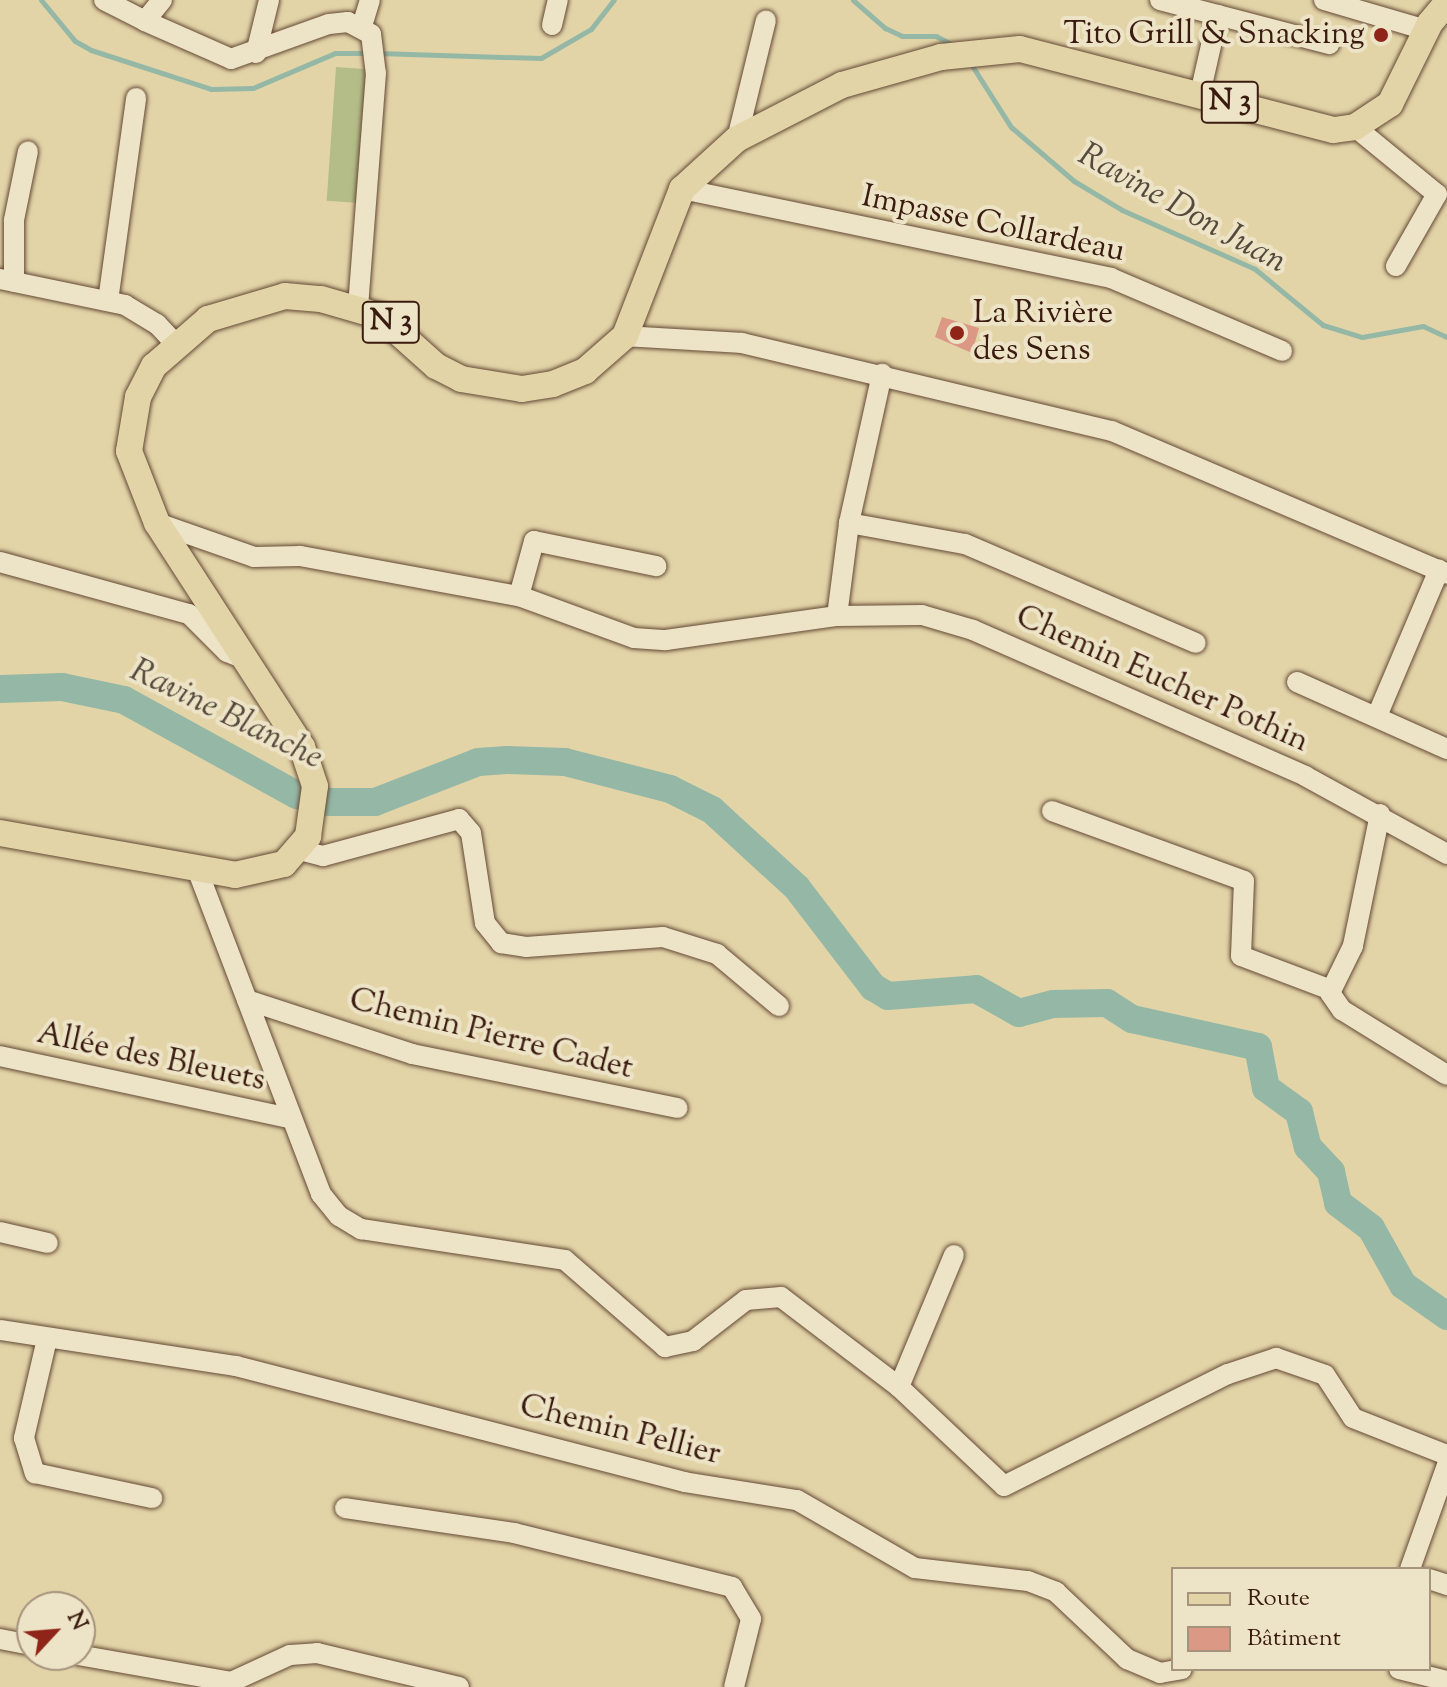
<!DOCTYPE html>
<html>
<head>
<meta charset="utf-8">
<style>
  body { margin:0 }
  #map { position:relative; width:1447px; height:1687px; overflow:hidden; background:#e3d4a8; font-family:"Sorts Mill Goudy",serif }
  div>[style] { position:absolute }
  .green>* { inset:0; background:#b4bd88; transform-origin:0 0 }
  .stream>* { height:5px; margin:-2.5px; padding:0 2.5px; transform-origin:2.5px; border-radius:2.5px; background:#95b8a6 }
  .river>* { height:28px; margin:-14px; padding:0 14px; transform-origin:14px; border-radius:14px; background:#95b8a6 }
  .building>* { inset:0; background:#db9884 }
  .roads { filter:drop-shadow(0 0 2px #644935) drop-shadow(0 0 2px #644935) }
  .minor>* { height:20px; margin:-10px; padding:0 10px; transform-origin:10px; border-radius:10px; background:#ede3c6 }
  .major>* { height:26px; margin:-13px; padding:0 13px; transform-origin:13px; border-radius:13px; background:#e3d4a8 }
  .dots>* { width:22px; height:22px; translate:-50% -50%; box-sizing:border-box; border:4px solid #ede3c6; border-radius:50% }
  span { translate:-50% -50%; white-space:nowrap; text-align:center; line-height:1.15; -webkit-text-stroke:8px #ede3c6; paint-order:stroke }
  .shield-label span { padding:2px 6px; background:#ede3c6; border:2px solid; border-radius:6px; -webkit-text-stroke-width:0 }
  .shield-label { font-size:30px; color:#3a1b0f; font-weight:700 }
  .poi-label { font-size:32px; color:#3a1b0f }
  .right { translate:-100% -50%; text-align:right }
  .left { translate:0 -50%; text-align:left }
  .street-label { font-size:32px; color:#3a1b0f }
  .water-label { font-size:34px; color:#554a3c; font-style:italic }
  .legend { position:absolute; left:1171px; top:1567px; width:260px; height:104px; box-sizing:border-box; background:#ede3c6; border:2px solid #a5937d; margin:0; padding:10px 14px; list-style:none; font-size:24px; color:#3a1b0f }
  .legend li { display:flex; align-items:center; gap:16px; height:40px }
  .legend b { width:40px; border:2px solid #a5937d }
  .north { position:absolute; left:16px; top:1591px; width:80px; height:80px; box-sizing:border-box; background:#ede3c6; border:2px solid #a5937d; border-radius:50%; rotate:64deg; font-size:22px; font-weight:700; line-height:32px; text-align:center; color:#3a1b0f }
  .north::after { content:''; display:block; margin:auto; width:28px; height:36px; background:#8f2418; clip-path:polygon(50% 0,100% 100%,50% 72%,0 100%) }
</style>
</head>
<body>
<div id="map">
  <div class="green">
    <div style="left:336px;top:67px;width:32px;height:134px;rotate:4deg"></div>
  </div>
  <div class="stream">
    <div style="left:41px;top:0;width:53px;rotate:50.3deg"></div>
    <div style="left:75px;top:41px;width:18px;rotate:29deg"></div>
    <div style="left:91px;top:50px;width:126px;rotate:18deg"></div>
    <div style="left:211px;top:89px;width:42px;rotate:-1.4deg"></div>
    <div style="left:253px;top:88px;width:89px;rotate:-23.1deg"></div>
    <div style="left:335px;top:53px;width:33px"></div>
    <div style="left:853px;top:0;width:43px;rotate:41.2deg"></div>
    <div style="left:885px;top:28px;width:19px;rotate:25deg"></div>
    <div style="left:902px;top:36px;width:34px"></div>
    <div style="left:936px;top:36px;width:24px;rotate:28deg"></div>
    <div style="left:378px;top:53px;width:163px;rotate:1.8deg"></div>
    <div style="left:541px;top:58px;width:58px;rotate:-30.1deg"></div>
    <div style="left:591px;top:29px;width:37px;rotate:-52deg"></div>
    <div style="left:971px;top:64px;width:75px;rotate:57.6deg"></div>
    <div style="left:1011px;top:127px;width:83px;rotate:40.6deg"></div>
    <div style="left:1074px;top:181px;width:56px;rotate:31.1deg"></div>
    <div style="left:1122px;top:210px;width:145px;rotate:23.9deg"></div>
    <div style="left:1255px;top:269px;width:88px;rotate:39.5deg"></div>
    <div style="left:1323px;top:325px;width:41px;rotate:17.1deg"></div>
    <div style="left:1362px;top:337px;width:62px;rotate:-10.2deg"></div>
    <div style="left:1423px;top:326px;width:26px;rotate:25deg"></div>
  </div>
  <div class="river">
    <div style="left:0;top:689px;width:62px;rotate:-1.8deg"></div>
    <div style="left:62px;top:687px;width:63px;rotate:11.8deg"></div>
    <div style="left:124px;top:700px;width:197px;rotate:28.8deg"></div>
    <div style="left:297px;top:795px;width:33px;rotate:12deg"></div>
    <div style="left:329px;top:802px;width:46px"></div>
    <div style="left:375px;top:802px;width:110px;rotate:-21.2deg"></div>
    <div style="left:478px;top:762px;width:29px;rotate:-4deg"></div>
    <div style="left:507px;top:760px;width:58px;rotate:2deg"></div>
    <div style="left:565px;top:762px;width:108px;rotate:14.4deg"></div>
    <div style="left:670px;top:789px;width:47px;rotate:26.6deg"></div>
    <div style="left:712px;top:810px;width:115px;rotate:42.5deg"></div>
    <div style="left:797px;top:888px;width:125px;rotate:52.5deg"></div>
    <div style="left:873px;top:987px;width:17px;rotate:31deg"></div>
    <div style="left:888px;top:996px;width:88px;rotate:-4.5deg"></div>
    <div style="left:976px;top:989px;width:49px;rotate:29.2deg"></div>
    <div style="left:1019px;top:1013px;width:35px;rotate:-15deg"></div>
    <div style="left:1053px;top:1004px;width:54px;rotate:-1.1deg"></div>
    <div style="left:1107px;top:1003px;width:30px;rotate:33deg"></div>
    <div style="left:1132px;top:1019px;width:129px;rotate:12.5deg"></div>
    <div style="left:1258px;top:1047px;width:42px;rotate:79deg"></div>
    <div style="left:1266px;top:1088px;width:41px;rotate:36deg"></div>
    <div style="left:1299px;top:1112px;width:36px;rotate:76deg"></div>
    <div style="left:1308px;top:1147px;width:34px;rotate:47deg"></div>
    <div style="left:1331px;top:1172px;width:32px;rotate:77deg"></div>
    <div style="left:1338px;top:1203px;width:41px;rotate:37.1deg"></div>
    <div style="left:1371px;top:1228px;width:65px;rotate:60.7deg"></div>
    <div style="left:1403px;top:1285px;width:54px;rotate:35.2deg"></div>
  </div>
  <div class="building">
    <div style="clip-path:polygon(942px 317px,979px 328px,972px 353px,935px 337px)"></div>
  </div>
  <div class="roads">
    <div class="minor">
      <div style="left:104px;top:0;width:46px;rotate:27.1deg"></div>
      <div style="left:145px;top:21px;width:27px;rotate:-51deg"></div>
      <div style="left:1160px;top:0;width:175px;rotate:14.6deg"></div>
      <div style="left:1324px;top:0;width:106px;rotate:16.4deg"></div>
      <div style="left:145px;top:21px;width:94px;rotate:23.8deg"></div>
      <div style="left:231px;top:59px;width:104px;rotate:-19.7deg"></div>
      <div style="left:329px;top:24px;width:19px;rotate:-6deg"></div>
      <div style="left:348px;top:22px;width:26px;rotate:28deg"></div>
      <div style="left:371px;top:34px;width:39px;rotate:83deg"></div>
      <div style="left:376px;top:73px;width:236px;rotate:94.4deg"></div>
      <div style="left:552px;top:25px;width:26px;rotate:-77deg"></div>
      <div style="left:362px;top:26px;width:27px;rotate:-73deg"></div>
      <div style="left:256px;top:53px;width:55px;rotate:-76.2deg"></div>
      <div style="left:1200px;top:94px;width:81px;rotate:-77.2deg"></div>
      <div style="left:1355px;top:127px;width:106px;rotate:39.3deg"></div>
      <div style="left:1437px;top:194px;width:83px;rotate:119.7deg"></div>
      <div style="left:737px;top:139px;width:122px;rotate:-76.3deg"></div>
      <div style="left:682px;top:189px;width:438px;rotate:11.7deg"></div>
      <div style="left:1111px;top:278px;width:186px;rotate:23.1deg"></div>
      <div style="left:0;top:279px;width:128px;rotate:11.7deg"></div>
      <div style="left:125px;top:305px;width:37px;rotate:31deg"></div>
      <div style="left:157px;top:324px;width:26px;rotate:47deg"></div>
      <div style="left:14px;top:282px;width:62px;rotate:-90deg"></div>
      <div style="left:14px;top:220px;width:70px;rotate:-78.5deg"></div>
      <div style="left:108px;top:301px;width:205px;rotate:-82.1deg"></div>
      <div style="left:625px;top:336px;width:117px;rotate:3.4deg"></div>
      <div style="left:742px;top:343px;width:380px;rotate:13.4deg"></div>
      <div style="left:1112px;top:431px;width:364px;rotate:23.1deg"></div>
      <div style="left:157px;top:523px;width:103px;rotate:19.3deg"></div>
      <div style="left:254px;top:557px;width:46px;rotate:-1.2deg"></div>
      <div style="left:300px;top:556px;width:223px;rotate:10.4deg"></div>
      <div style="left:519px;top:596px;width:122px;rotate:20.1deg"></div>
      <div style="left:634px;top:638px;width:32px;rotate:4deg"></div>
      <div style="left:666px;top:640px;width:173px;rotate:-8deg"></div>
      <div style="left:837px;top:616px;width:85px;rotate:-0.7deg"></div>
      <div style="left:922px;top:615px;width:53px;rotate:16.4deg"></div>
      <div style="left:973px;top:630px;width:363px;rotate:23.7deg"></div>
      <div style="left:1305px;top:776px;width:162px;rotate:28.8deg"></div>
      <div style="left:849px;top:523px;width:118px;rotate:10.3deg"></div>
      <div style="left:965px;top:544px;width:251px;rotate:23.2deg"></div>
      <div style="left:0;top:562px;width:196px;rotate:15.4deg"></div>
      <div style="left:189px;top:614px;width:54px;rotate:45deg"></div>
      <div style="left:227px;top:652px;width:19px;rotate:21deg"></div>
      <div style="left:519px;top:596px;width:57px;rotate:-74.7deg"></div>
      <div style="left:534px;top:541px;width:125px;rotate:11.6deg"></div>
      <div style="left:837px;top:616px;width:94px;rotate:-82.6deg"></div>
      <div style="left:849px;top:523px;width:153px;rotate:-77.5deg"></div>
      <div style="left:1297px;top:682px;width:164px;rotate:24.1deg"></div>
      <div style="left:1377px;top:716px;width:159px;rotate:-67deg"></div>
      <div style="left:1052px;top:811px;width:204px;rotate:20deg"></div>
      <div style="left:1244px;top:881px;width:75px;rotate:92.3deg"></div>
      <div style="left:1241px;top:956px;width:96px;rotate:20.7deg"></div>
      <div style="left:1380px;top:814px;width:135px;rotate:101.6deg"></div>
      <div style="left:1353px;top:946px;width:52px;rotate:116.1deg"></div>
      <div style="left:1330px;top:993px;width:21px;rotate:55deg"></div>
      <div style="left:1342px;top:1010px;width:123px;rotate:31.8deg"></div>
      <div style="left:300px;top:850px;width:24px;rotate:15deg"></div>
      <div style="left:323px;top:856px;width:141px;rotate:-15.2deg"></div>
      <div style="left:459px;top:819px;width:18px;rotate:49deg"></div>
      <div style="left:471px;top:833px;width:91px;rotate:81.2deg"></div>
      <div style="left:485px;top:923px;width:26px;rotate:51deg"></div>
      <div style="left:501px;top:943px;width:25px;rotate:9deg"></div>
      <div style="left:526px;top:947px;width:137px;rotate:-4.2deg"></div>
      <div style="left:663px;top:937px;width:57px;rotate:17.5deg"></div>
      <div style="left:717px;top:954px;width:81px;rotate:40deg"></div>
      <div style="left:197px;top:869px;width:348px;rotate:69.1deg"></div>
      <div style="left:321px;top:1194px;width:28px;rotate:51deg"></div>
      <div style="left:339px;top:1216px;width:26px;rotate:31deg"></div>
      <div style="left:361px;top:1229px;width:206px;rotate:8.6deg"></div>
      <div style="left:565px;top:1260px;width:133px;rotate:41deg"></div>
      <div style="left:665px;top:1347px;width:29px;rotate:-12deg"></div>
      <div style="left:693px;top:1341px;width:67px;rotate:-37.7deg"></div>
      <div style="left:746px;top:1300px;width:35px;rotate:-5deg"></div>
      <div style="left:781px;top:1297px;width:148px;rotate:37.3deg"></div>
      <div style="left:899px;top:1387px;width:144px;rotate:43.3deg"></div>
      <div style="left:1004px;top:1486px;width:250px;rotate:-26.6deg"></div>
      <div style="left:1228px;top:1374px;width:51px;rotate:-18.4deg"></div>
      <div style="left:1276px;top:1358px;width:52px;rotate:19.1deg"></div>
      <div style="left:1325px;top:1375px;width:51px;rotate:56.9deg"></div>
      <div style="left:1353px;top:1418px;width:101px;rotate:21.5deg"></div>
      <div style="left:247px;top:1000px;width:174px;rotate:18.1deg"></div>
      <div style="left:412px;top:1054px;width:271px;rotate:11.5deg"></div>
      <div style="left:0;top:1056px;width:297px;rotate:12.1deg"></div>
      <div style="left:0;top:1232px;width:49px;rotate:12.9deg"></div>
      <div style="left:0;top:1330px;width:239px;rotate:8.7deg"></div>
      <div style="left:236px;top:1366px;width:463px;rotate:14.5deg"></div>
      <div style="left:684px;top:1482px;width:114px;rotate:9.1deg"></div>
      <div style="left:797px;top:1500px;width:136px;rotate:30deg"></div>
      <div style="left:915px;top:1568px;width:114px;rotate:6.6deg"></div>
      <div style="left:1028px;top:1581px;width:30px;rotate:21deg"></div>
      <div style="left:1056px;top:1592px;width:98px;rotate:43.3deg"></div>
      <div style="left:1127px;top:1659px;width:36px;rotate:23deg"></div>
      <div style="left:1160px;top:1673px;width:22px;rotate:-10deg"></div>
      <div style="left:47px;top:1339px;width:102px;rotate:103.1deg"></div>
      <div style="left:24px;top:1438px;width:37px;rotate:73deg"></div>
      <div style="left:35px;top:1473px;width:120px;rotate:12.1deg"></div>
      <div style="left:899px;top:1387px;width:143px;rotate:-67.4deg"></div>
      <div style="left:345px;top:1508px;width:171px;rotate:8.4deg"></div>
      <div style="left:514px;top:1533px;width:225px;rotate:13.9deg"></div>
      <div style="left:732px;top:1587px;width:37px;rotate:59deg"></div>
      <div style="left:751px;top:1619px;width:70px;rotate:104deg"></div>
      <div style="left:1410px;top:1569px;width:110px;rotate:-70.4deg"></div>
      <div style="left:1429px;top:1579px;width:19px;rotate:18deg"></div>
      <div style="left:0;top:1639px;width:33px;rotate:11deg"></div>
      <div style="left:78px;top:1655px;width:155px;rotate:10deg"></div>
      <div style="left:231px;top:1682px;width:65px;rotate:-24.6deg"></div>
      <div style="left:290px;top:1655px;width:27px;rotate:-4deg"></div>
      <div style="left:317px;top:1653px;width:146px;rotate:13.5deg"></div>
      <div style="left:1399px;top:1669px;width:49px;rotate:14deg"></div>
    </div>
    <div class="major">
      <div style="left:0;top:833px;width:239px;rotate:10.1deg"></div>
      <div style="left:235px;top:875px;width:50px;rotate:-12.7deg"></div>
      <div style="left:284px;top:864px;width:37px;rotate:-49deg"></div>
      <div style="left:308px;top:836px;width:50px;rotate:-82deg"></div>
      <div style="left:315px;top:786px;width:41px;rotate:-108.4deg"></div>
      <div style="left:302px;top:747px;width:267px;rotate:-122.9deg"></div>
      <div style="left:157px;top:523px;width:77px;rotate:-111.3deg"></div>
      <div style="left:129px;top:451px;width:55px;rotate:-80.5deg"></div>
      <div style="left:138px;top:397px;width:35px;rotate:-63deg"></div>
      <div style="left:154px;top:366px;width:72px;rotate:-41deg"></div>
      <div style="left:208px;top:319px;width:80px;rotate:-16.6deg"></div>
      <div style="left:285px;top:296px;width:36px;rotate:5deg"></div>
      <div style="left:321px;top:299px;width:61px;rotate:16.1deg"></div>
      <div style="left:380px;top:316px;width:75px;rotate:41.8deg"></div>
      <div style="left:436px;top:366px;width:28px;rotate:27deg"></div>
      <div style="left:461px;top:379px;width:62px;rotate:9.3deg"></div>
      <div style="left:522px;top:389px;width:31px;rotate:-9deg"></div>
      <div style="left:553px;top:384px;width:35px;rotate:-22deg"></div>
      <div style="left:585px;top:371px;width:53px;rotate:-41.2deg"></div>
      <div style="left:625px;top:336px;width:158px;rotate:-68.8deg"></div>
      <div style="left:682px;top:189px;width:74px;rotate:-42.3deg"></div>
      <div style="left:737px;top:139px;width:118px;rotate:-27.2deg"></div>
      <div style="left:842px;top:85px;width:103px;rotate:-15.8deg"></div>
      <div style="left:941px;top:57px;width:79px;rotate:-5.8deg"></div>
      <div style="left:1020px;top:49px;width:324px;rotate:14.5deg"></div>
      <div style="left:1334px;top:130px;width:21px;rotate:-8deg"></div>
      <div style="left:1355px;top:127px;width:42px;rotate:-33.3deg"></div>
      <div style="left:1390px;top:104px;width:90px;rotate:-63.7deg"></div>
      <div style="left:1430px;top:23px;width:26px;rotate:-50deg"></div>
    </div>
  </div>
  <div class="dots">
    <div style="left:1381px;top:35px;background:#8f2418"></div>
    <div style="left:957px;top:333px;background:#8f2418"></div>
  </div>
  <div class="shield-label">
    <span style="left:1230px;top:102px">N 3</span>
    <span style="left:391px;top:322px">N 3</span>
  </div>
  <div class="poi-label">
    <span class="right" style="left:1365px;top:35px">Tito Grill &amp; Snacking</span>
    <span class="left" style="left:973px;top:333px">La Rivière<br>des Sens</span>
  </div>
  <div class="street-label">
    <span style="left:993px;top:225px;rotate:12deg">Impasse Collardeau</span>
    <span style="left:1162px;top:680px;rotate:24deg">Chemin Eucher Pothin</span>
    <span style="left:491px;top:1035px;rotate:14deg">Chemin Pierre Cadet</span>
    <span style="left:151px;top:1058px;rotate:12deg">Allée des Bleuets</span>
    <span style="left:620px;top:1431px;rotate:14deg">Chemin Pellier</span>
  </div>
  <div class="water-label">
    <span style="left:1182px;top:209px;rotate:29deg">Ravine Don Juan</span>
    <span style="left:226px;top:715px;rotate:26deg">Ravine Blanche</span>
  </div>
  <ul class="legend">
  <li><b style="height:10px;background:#e3d4a8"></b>Route</li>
  <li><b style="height:22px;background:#db9884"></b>Bâtiment</li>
  </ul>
  <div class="north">N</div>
</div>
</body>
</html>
